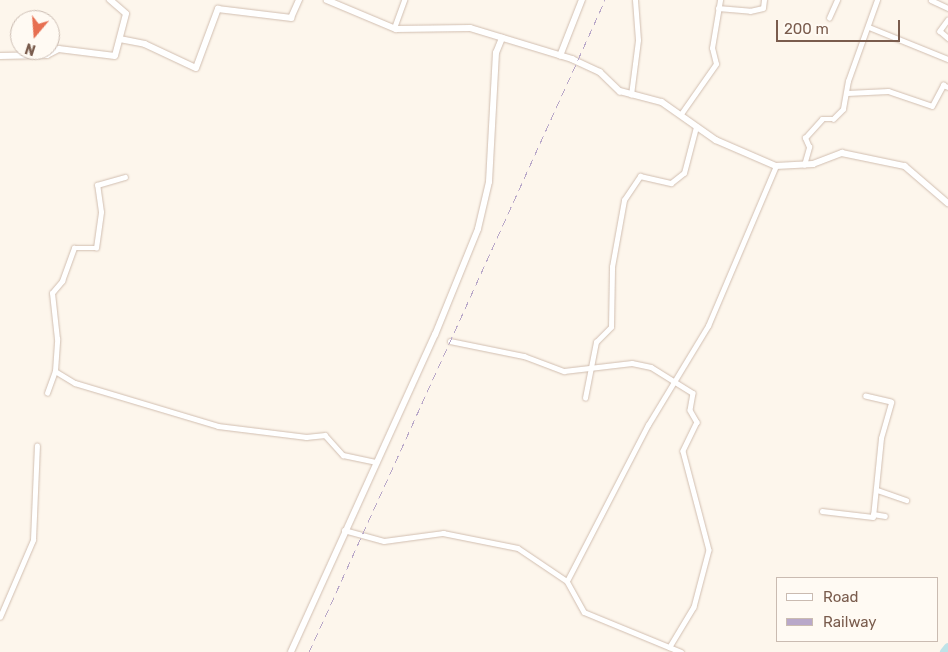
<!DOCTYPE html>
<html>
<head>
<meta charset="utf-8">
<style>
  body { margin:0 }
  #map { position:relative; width:948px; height:652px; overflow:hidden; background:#fdf6ec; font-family:Rubik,sans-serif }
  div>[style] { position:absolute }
  .river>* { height:8px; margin:-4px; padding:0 4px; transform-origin:4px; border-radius:4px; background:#bfe3e8 }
  .roads { filter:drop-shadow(0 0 1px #d1beb0) drop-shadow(0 0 1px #d1beb0) }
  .minor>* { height:4.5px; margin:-2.25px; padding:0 2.25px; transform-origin:2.25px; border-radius:2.25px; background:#fff }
  .tertiary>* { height:5.5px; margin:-2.75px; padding:0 2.75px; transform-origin:2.75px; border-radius:2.75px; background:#fff }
  .rail>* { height:1px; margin-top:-0.5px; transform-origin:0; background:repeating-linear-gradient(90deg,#b9a8c9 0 8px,transparent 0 13px) }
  span { translate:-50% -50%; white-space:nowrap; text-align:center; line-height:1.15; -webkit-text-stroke:4px #fffaf3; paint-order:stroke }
  .legend { position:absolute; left:776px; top:577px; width:162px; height:65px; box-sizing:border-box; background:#fffaf3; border:1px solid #cabbb1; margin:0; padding:6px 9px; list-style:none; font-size:15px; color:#7a5c4d }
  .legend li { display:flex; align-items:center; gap:10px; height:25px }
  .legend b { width:25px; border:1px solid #cabbb1 }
  .north { position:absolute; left:10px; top:10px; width:50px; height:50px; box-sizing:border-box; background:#fffaf3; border:1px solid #cabbb1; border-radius:50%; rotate:198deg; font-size:14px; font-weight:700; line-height:20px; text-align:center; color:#7a5c4d }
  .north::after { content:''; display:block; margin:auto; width:18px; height:22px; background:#e76f51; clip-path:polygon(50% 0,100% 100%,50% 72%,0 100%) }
  .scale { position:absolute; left:776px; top:20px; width:124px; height:22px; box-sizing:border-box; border:2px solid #7a5c4d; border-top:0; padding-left:6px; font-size:15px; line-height:18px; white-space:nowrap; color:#7a5c4d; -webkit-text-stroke:4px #fffaf3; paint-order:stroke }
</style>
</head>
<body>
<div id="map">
  <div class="river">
    <div style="left:944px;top:652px;width:6px;rotate:-51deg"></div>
  </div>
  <div class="roads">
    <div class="minor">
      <div style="left:931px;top:0;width:19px;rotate:25deg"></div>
      <div style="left:718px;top:8px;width:32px;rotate:5deg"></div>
      <div style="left:750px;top:11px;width:13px;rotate:-13deg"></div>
      <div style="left:763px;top:8px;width:8px;rotate:-83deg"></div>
      <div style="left:829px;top:18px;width:20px;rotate:-66deg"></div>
      <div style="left:948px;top:20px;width:14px;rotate:126deg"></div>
      <div style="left:940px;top:31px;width:11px;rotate:41deg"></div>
      <div style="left:869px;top:27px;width:85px;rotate:22.1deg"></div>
      <div style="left:394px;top:28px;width:30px;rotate:-70deg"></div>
      <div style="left:847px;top:93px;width:41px;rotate:-2.8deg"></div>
      <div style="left:888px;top:91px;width:46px;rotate:18.8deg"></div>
      <div style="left:932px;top:106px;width:24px;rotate:-62deg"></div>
      <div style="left:943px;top:85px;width:5px;rotate:22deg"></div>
      <div style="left:631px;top:95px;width:55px;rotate:-82.7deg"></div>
      <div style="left:638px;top:40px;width:40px;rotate:-94.3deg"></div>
      <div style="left:681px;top:114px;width:61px;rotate:-55deg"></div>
      <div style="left:716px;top:64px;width:16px;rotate:-104deg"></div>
      <div style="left:712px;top:48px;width:49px;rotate:-80.5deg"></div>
      <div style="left:804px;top:165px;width:19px;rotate:-74deg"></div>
      <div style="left:809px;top:147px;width:10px;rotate:-114deg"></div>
      <div style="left:805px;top:138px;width:25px;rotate:-48deg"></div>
      <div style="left:822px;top:119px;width:11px"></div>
      <div style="left:833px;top:119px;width:14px;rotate:-45deg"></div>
      <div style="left:843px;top:109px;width:28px;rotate:-80deg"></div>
      <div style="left:848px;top:81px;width:86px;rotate:-70.3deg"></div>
      <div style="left:450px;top:341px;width:76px;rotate:11.5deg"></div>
      <div style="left:524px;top:356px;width:43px;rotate:20.6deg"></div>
      <div style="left:564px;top:371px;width:68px;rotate:-6.7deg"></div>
      <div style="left:632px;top:363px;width:19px;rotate:12deg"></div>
      <div style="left:651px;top:367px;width:49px;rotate:31.8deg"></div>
      <div style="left:693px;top:393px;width:17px;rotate:100deg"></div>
      <div style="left:690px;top:410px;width:14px;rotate:60deg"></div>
      <div style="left:697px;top:422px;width:32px;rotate:116deg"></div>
      <div style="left:683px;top:451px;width:102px;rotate:75.3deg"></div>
      <div style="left:709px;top:550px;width:59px;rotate:104.7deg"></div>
      <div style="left:694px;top:607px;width:47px;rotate:121deg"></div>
      <div style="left:55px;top:371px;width:23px;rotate:31deg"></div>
      <div style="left:75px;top:383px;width:149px;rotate:16.7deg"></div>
      <div style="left:218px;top:426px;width:89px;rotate:7.1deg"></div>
      <div style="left:306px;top:437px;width:19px;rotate:-6deg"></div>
      <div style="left:325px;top:435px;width:27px;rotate:48deg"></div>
      <div style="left:343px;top:455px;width:34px;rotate:12deg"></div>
      <div style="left:47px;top:393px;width:23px;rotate:-70deg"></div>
      <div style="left:55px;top:371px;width:32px;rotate:-86deg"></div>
      <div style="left:57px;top:339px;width:46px;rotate:-96.2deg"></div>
      <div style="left:52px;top:293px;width:16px;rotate:-50deg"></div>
      <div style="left:62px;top:281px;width:35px;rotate:-70deg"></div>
      <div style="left:74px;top:248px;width:22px"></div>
      <div style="left:96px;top:248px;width:36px;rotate:-82deg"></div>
      <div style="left:101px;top:212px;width:27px;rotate:-98deg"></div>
      <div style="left:97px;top:185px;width:29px;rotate:-16deg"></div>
      <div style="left:585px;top:398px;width:57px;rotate:-78.9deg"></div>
      <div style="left:596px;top:342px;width:21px;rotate:-45deg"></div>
      <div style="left:611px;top:327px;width:60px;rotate:-89deg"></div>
      <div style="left:612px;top:267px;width:68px;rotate:-79.8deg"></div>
      <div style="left:624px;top:200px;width:29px;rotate:-56deg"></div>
      <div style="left:640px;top:176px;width:32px;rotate:13deg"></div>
      <div style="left:671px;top:183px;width:16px;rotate:-38deg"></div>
      <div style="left:684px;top:173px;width:48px;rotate:-75.4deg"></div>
      <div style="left:877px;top:490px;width:31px;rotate:19deg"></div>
      <div style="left:822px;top:511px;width:51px;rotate:6.7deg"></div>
      <div style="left:873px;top:517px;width:79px;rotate:-84.2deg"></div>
      <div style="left:881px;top:438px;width:37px;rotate:-74deg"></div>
      <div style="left:891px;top:402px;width:26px;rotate:-167deg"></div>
      <div style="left:873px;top:514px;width:12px;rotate:9deg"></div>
      <div style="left:344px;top:530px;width:41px;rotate:15.4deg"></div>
      <div style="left:384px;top:541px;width:60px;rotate:-7.7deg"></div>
      <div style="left:443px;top:533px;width:76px;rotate:11.3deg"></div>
      <div style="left:518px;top:548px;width:59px;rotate:34deg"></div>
      <div style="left:567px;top:581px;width:35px;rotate:61deg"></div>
      <div style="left:584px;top:612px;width:105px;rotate:22.4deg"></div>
      <div style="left:567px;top:581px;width:176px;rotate:-62.6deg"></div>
      <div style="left:648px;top:425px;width:116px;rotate:-58.8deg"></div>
      <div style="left:708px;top:326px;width:174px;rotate:-67deg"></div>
      <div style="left:0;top:617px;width:84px;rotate:-66.8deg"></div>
      <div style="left:33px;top:540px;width:94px;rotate:-87.6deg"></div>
    </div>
    <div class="tertiary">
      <div style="left:327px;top:0;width:75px;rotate:22.8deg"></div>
      <div style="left:396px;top:29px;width:74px;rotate:-0.8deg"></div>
      <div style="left:470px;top:28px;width:107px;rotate:16.9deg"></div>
      <div style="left:572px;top:59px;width:31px;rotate:25deg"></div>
      <div style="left:600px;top:72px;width:28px;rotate:44deg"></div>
      <div style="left:620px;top:91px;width:43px;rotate:14.7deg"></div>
      <div style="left:662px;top:102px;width:66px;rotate:35.1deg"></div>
      <div style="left:716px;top:140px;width:65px;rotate:23.4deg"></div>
      <div style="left:776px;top:166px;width:37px;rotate:-3deg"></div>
      <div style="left:813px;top:164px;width:31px;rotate:-21deg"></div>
      <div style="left:842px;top:153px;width:64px;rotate:11.7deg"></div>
      <div style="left:905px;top:166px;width:57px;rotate:40.7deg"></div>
      <div style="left:120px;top:39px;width:25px;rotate:11deg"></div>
      <div style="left:145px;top:44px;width:56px;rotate:25.2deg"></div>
      <div style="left:196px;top:68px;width:63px;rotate:-69.6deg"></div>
      <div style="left:218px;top:9px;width:74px;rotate:7deg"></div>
      <div style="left:291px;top:18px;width:20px;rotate:-66deg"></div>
      <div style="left:0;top:56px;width:47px;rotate:-1.2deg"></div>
      <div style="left:47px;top:55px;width:13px;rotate:-27deg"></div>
      <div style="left:59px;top:49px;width:56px;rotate:7.1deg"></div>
      <div style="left:115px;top:56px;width:43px;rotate:-75.3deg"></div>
      <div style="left:126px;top:14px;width:21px;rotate:-139deg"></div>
      <div style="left:560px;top:56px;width:60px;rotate:-68.6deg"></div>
      <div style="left:291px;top:652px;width:348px;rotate:-65.6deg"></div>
      <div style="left:435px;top:335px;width:114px;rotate:-67.9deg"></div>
      <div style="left:478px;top:229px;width:48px;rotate:-76.8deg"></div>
      <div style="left:489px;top:182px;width:129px;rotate:-86.9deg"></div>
      <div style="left:496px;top:53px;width:16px;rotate:-68deg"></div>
    </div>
  </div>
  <div class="rail">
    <div style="left:309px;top:652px;width:716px;rotate:-65.58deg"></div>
  </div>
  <ul class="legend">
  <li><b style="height:6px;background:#fff"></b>Road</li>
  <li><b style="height:6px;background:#b9a8c9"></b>Railway</li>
  </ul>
  <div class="north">N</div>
  <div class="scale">200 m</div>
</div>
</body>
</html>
